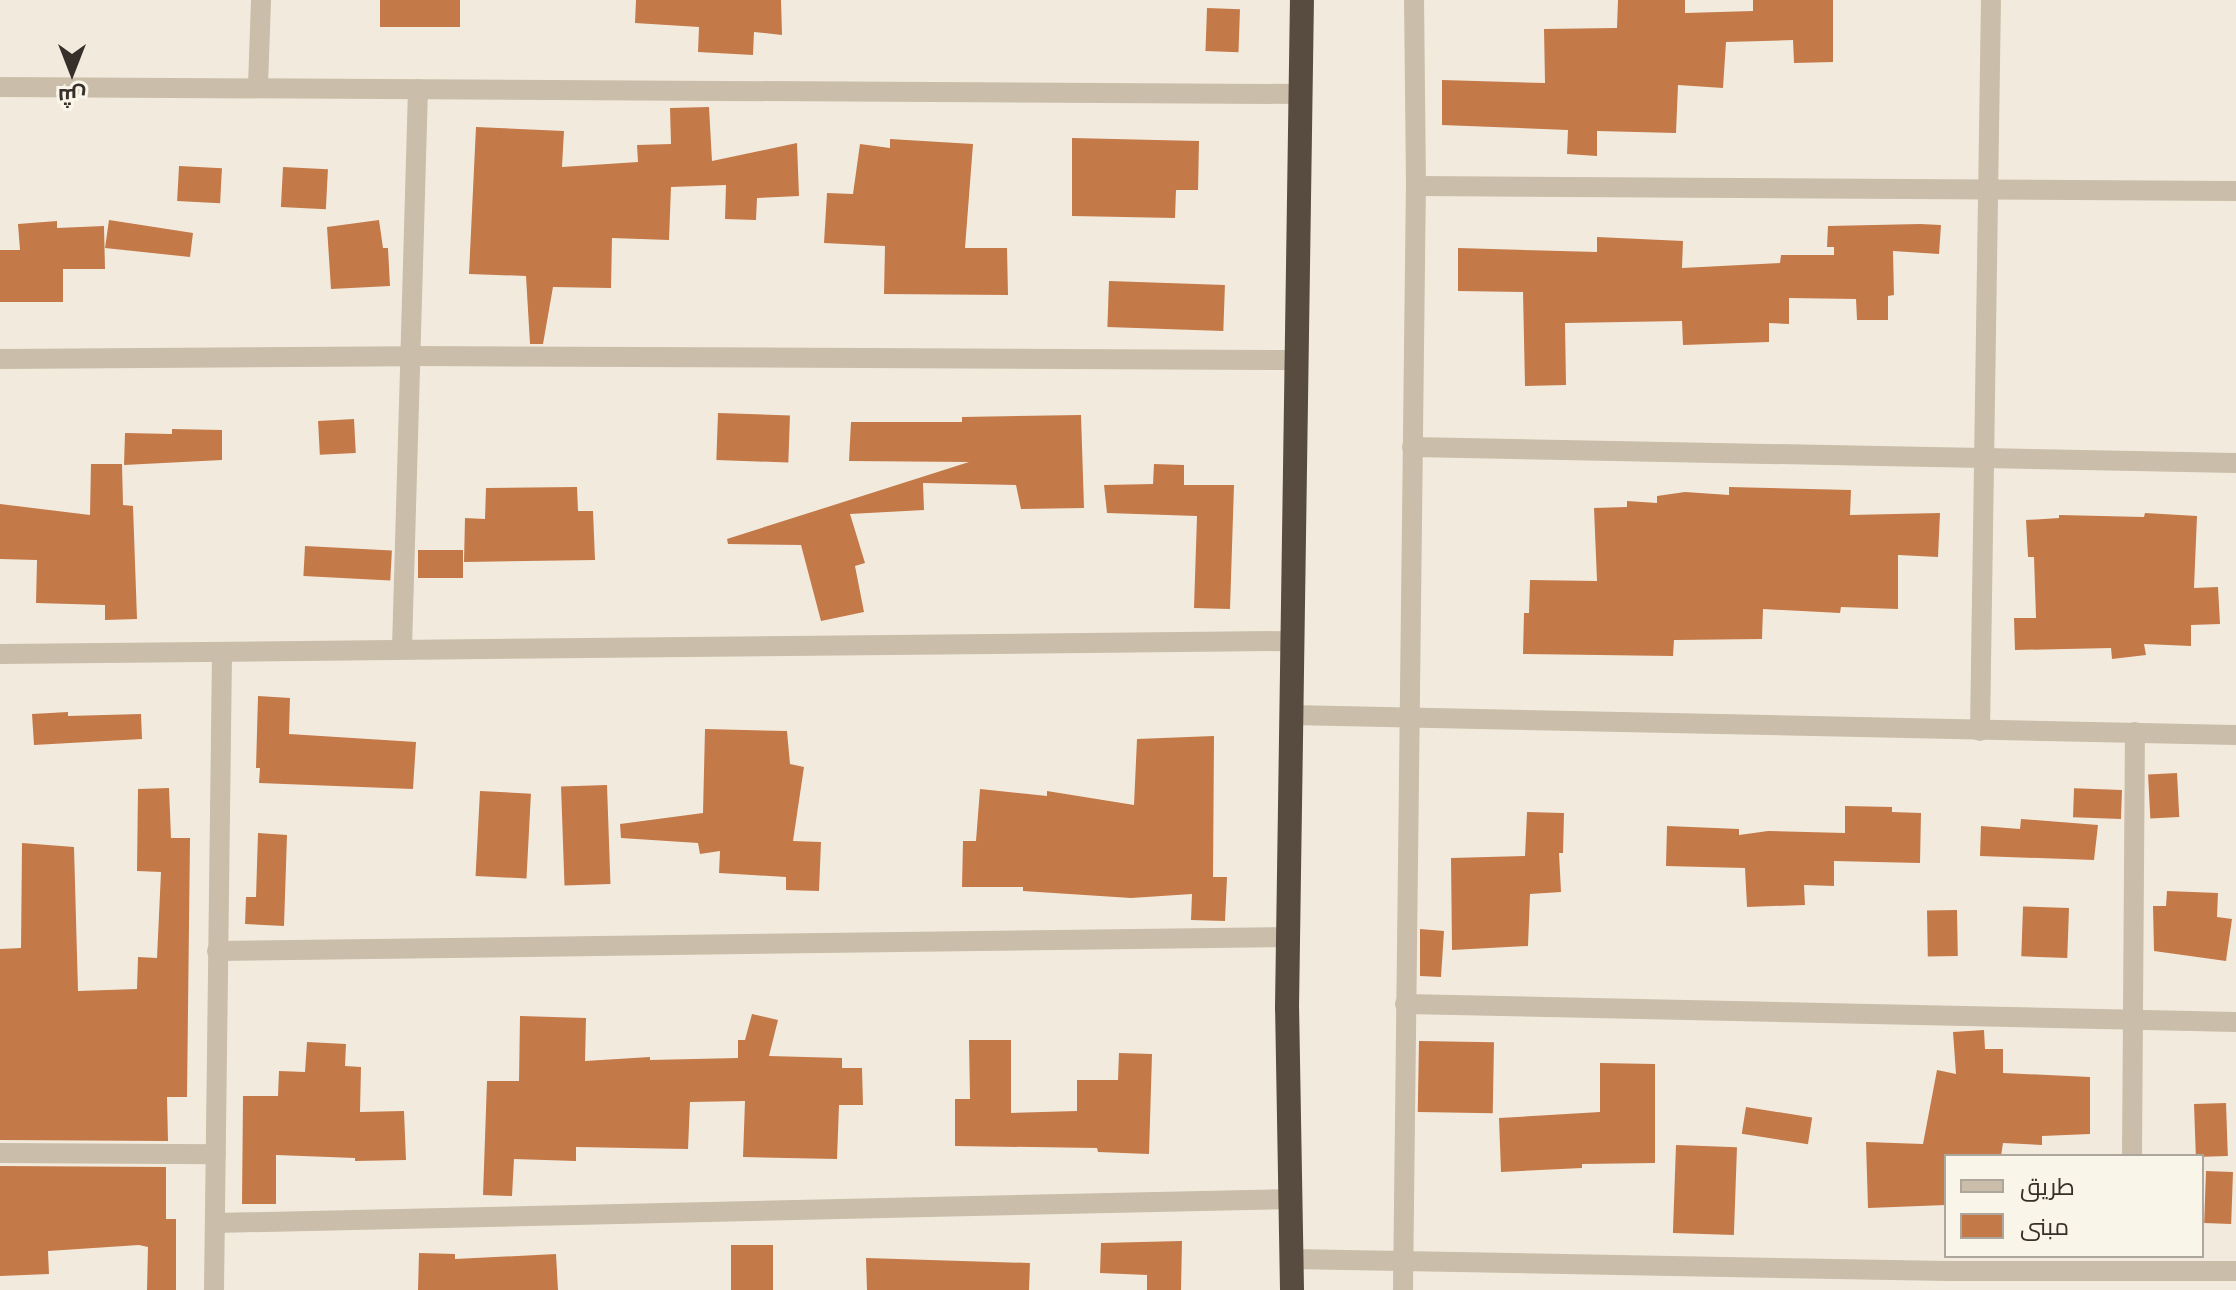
<!DOCTYPE html>
<html>
<head>
<meta charset="utf-8">
<style>
  body { margin:0 }
  #map { position:relative; width:2236px; height:1290px; overflow:hidden; background:#f2ebdd; font-family:"Work Sans",Cairo,sans-serif }
  div>[style] { position:absolute }
  .building>* { inset:0; background:#c47949; transform-origin:0 0 }
  .minor>* { height:20px; margin:-10px; padding:0 10px; transform-origin:10px; border-radius:10px; background:#cabda9 }
  .highway>* { height:24px; margin:-12px; padding:0 12px; transform-origin:12px; border-radius:12px; background:#584b40 }
  span { translate:-50% -50%; white-space:nowrap; text-align:center; line-height:1.15; -webkit-text-stroke:7px #faf5e9; paint-order:stroke }
  .legend { position:absolute; left:1944px; top:1154px; width:260px; height:104px; box-sizing:border-box; background:#faf5e9; border:2px solid #aca69c; margin:0; padding:10px 14px; list-style:none; font-size:24px; color:#372f29 }
  .legend li { display:flex; align-items:center; gap:16px; height:40px }
  .legend b { width:40px; border:2px solid #aca69c }
  .north { position:absolute; left:32px; top:32px; width:80px; height:80px; -webkit-text-stroke:6px #faf5e9; paint-order:stroke; rotate:180deg; font-size:22px; font-weight:700; line-height:32px; text-align:center; color:#372f29 }
  .north::after { content:''; display:block; margin:auto; width:28px; height:36px; background:#372f29; clip-path:polygon(50% 0,100% 100%,50% 72%,0 100%) }
</style>
</head>
<body>
<div id="map">
  <div class="building">
    <div style="left:380px;top:0;width:80px;height:27px"></div>
    <div style="clip-path:polygon(636px 0,781px 0,782px 35px,754px 32px,753px 55px,698px 52px,699px 27px,635px 23px)"></div>
    <div style="clip-path:polygon(1618px 0,1685px 0,1685px 13px,1753px 11px,1753px 0,1833px 0,1833px 62px,1794px 63px,1793px 40px,1726px 42px,1723px 88px,1678px 85px,1676px 133px,1597px 131px,1597px 156px,1567px 154px,1568px 130px,1442px 125px,1442px 80px,1545px 83px,1544px 29px,1617px 28px)"></div>
    <div style="left:1207px;top:8px;width:33px;height:43px;rotate:2deg"></div>
    <div style="clip-path:polygon(709px 107px,712px 161px,797px 143px,799px 196px,757px 198px,756px 220px,725px 219px,726px 185px,671px 187px,669px 240px,612px 238px,611px 288px,553px 287px,543px 344px,530px 344px,526px 276px,469px 274px,476px 127px,564px 131px,562px 167px,638px 162px,637px 145px,671px 144px,670px 108px)"></div>
    <div style="clip-path:polygon(1072px 138px,1199px 141px,1198px 190px,1176px 190px,1175px 218px,1072px 216px)"></div>
    <div style="clip-path:polygon(890px 139px,973px 144px,965px 248px,1007px 248px,1008px 295px,884px 294px,885px 246px,824px 243px,827px 193px,853px 194px,860px 144px,890px 148px)"></div>
    <div style="left:179px;top:166px;width:43px;height:35px;rotate:3deg"></div>
    <div style="left:283px;top:167px;width:45px;height:40px;rotate:3deg"></div>
    <div style="clip-path:polygon(109px 220px,193px 233px,190px 257px,105px 248px)"></div>
    <div style="clip-path:polygon(379px 220px,383px 248px,388px 248px,390px 286px,331px 289px,327px 227px)"></div>
    <div style="clip-path:polygon(57px 221px,57px 228px,104px 226px,105px 269px,63px 269px,63px 302px,0 302px,0 250px,20px 250px,18px 224px)"></div>
    <div style="clip-path:polygon(1920px 224px,1941px 225px,1939px 254px,1893px 251px,1894px 295px,1888px 296px,1888px 320px,1857px 320px,1856px 299px,1789px 298px,1789px 324px,1769px 323px,1769px 342px,1683px 345px,1682px 321px,1565px 323px,1566px 385px,1525px 386px,1523px 292px,1458px 291px,1458px 248px,1597px 252px,1597px 237px,1683px 241px,1682px 268px,1780px 263px,1781px 255px,1834px 255px,1834px 247px,1827px 247px,1828px 226px)"></div>
    <div style="left:1109px;top:281px;width:116px;height:46px;rotate:2deg"></div>
    <div style="left:718px;top:413px;width:72px;height:47px;rotate:2deg"></div>
    <div style="clip-path:polygon(1081px 415px,1084px 508px,1021px 509px,1016px 485px,923px 483px,924px 510px,850px 514px,865px 563px,855px 566px,864px 612px,821px 621px,801px 545px,728px 544px,727px 539px,969px 462px,849px 461px,851px 422px,962px 422px,962px 417px)"></div>
    <div style="left:354px;top:419px;width:34px;height:36px;rotate:87deg"></div>
    <div style="clip-path:polygon(172px 429px,222px 430px,222px 460px,124px 465px,125px 433px,172px 434px)"></div>
    <div style="clip-path:polygon(91px 464px,122px 464px,123px 505px,133px 506px,137px 619px,105px 620px,105px 605px,36px 603px,37px 560px,0 559px,0 504px,90px 515px)"></div>
    <div style="clip-path:polygon(1154px 464px,1184px 465px,1184px 485px,1234px 485px,1230px 609px,1194px 608px,1197px 516px,1107px 513px,1104px 485px,1153px 484px)"></div>
    <div style="clip-path:polygon(577px 487px,578px 511px,593px 511px,595px 560px,464px 562px,465px 518px,485px 519px,486px 488px)"></div>
    <div style="clip-path:polygon(1729px 487px,1851px 490px,1850px 515px,1940px 513px,1938px 557px,1898px 555px,1898px 609px,1841px 607px,1840px 613px,1763px 609px,1762px 639px,1674px 640px,1673px 656px,1523px 654px,1524px 613px,1529px 613px,1530px 580px,1597px 581px,1594px 508px,1627px 507px,1627px 501px,1657px 503px,1657px 496px,1685px 492px,1729px 495px)"></div>
    <div style="clip-path:polygon(2145px 513px,2197px 516px,2194px 588px,2218px 587px,2220px 624px,2191px 625px,2191px 646px,2144px 644px,2146px 655px,2112px 659px,2111px 648px,2015px 650px,2014px 618px,2036px 618px,2034px 557px,2028px 557px,2026px 520px,2059px 518px,2059px 515px,2144px 517px)"></div>
    <div style="left:305px;top:546px;width:87px;height:30px;rotate:3deg"></div>
    <div style="left:418px;top:550px;width:45px;height:28px"></div>
    <div style="clip-path:polygon(258px 696px,290px 698px,289px 734px,416px 742px,413px 789px,259px 783px,260px 768px,256px 768px)"></div>
    <div style="clip-path:polygon(68px 712px,68px 716px,141px 714px,142px 739px,34px 745px,32px 714px)"></div>
    <div style="clip-path:polygon(705px 729px,787px 731px,790px 764px,804px 767px,793px 841px,821px 842px,819px 891px,786px 890px,786px 877px,719px 873px,720px 851px,700px 854px,698px 843px,621px 838px,620px 824px,703px 813px)"></div>
    <div style="clip-path:polygon(1214px 736px,1213px 877px,1227px 877px,1225px 921px,1191px 920px,1192px 894px,1131px 898px,1023px 891px,1023px 887px,962px 887px,963px 841px,976px 841px,980px 789px,1047px 796px,1047px 791px,1134px 805px,1137px 739px)"></div>
    <div style="left:2177px;top:773px;width:44px;height:29px;rotate:87deg"></div>
    <div style="left:607px;top:785px;width:99px;height:46px;rotate:88deg"></div>
    <div style="clip-path:polygon(169px 788px,171px 838px,190px 838px,187px 1097px,167px 1097px,168px 1141px,0 1140px,0 949px,21px 948px,22px 843px,74px 847px,78px 991px,137px 989px,138px 957px,157px 958px,161px 872px,137px 871px,138px 789px)"></div>
    <div style="left:2122px;top:790px;width:29px;height:48px;rotate:92deg"></div>
    <div style="left:480px;top:791px;width:51px;height:85px;rotate:3deg"></div>
    <div style="clip-path:polygon(1845px 806px,1892px 807px,1892px 812px,1921px 813px,1920px 863px,1834px 861px,1834px 886px,1804px 885px,1805px 905px,1747px 907px,1745px 868px,1666px 866px,1667px 826px,1739px 829px,1739px 835px,1768px 831px,1845px 833px)"></div>
    <div style="clip-path:polygon(1527px 812px,1564px 813px,1563px 853px,1559px 853px,1561px 892px,1530px 894px,1528px 946px,1452px 950px,1451px 858px,1525px 856px)"></div>
    <div style="clip-path:polygon(2021px 819px,2098px 825px,2094px 860px,1980px 856px,1981px 826px,2020px 829px)"></div>
    <div style="clip-path:polygon(258px 833px,287px 835px,284px 926px,245px 924px,246px 897px,256px 897px)"></div>
    <div style="clip-path:polygon(2167px 891px,2218px 893px,2217px 917px,2232px 919px,2226px 961px,2154px 951px,2153px 906px,2166px 906px)"></div>
    <div style="left:2069px;top:908px;width:50px;height:46px;rotate:92deg"></div>
    <div style="left:1957px;top:910px;width:46px;height:30px;rotate:89deg"></div>
    <div style="clip-path:polygon(1420px 929px,1444px 931px,1441px 977px,1420px 976px)"></div>
    <div style="clip-path:polygon(752px 1014px,778px 1020px,769px 1056px,842px 1058px,842px 1068px,862px 1068px,863px 1105px,839px 1105px,837px 1159px,743px 1157px,745px 1101px,690px 1102px,688px 1149px,576px 1147px,576px 1161px,514px 1159px,512px 1196px,483px 1195px,487px 1081px,519px 1081px,520px 1016px,586px 1018px,585px 1061px,650px 1057px,650px 1060px,738px 1058px,738px 1040px,745px 1040px)"></div>
    <div style="clip-path:polygon(1984px 1030px,1985px 1049px,2003px 1049px,2003px 1073px,2090px 1077px,2090px 1134px,2042px 1136px,2042px 1145px,2003px 1143px,2001px 1156px,1946px 1156px,1946px 1205px,1868px 1208px,1866px 1142px,1923px 1144px,1937px 1070px,1956px 1074px,1953px 1032px)"></div>
    <div style="clip-path:polygon(969px 1040px,1011px 1040px,1011px 1113px,1077px 1111px,1077px 1080px,1118px 1080px,1119px 1053px,1152px 1054px,1149px 1154px,1098px 1152px,1097px 1148px,955px 1146px,955px 1099px,970px 1099px)"></div>
    <div style="left:1419px;top:1041px;width:75px;height:71px;rotate:1deg"></div>
    <div style="clip-path:polygon(307px 1042px,346px 1044px,345px 1066px,361px 1067px,360px 1112px,404px 1111px,406px 1160px,355px 1161px,355px 1158px,276px 1155px,276px 1204px,242px 1204px,243px 1096px,278px 1096px,279px 1071px,305px 1072px)"></div>
    <div style="clip-path:polygon(1600px 1063px,1655px 1064px,1655px 1163px,1582px 1164px,1582px 1168px,1501px 1172px,1499px 1118px,1600px 1112px)"></div>
    <div style="left:2226px;top:1103px;width:53px;height:32px;rotate:88deg"></div>
    <div style="left:1746px;top:1107px;width:67px;height:27px;rotate:9deg"></div>
    <div style="left:1676px;top:1145px;width:61px;height:88px;rotate:2deg"></div>
    <div style="clip-path:polygon(0 1166px,166px 1167px,166px 1219px,176px 1219px,176px 1290px,147px 1290px,148px 1247px,139px 1245px,48px 1251px,49px 1274px,0 1276px)"></div>
    <div style="left:2206px;top:1171px;width:27px;height:52px;rotate:2deg"></div>
    <div style="clip-path:polygon(1182px 1241px,1181px 1290px,1147px 1290px,1147px 1275px,1100px 1273px,1101px 1243px)"></div>
    <div style="left:731px;top:1245px;width:42px;height:45px"></div>
    <div style="clip-path:polygon(419px 1253px,455px 1254px,455px 1259px,556px 1254px,558px 1290px,418px 1290px)"></div>
    <div style="clip-path:polygon(866px 1258px,1030px 1263px,1029px 1290px,867px 1290px)"></div>
  </div>
  <div class="minor">
    <div style="left:258px;top:86px;width:86px;rotate:-88deg"></div>
    <div style="left:0;top:87px;width:1301px;rotate:0.31deg"></div>
    <div style="left:1416px;top:186px;width:820px;rotate:0.35deg"></div>
    <div style="left:0;top:359px;width:409px;rotate:-0.4deg"></div>
    <div style="left:409px;top:356px;width:888px;rotate:0.26deg"></div>
    <div style="left:1412px;top:447px;width:824px;rotate:1.11deg"></div>
    <div style="left:402px;top:648px;width:559px;rotate:-88.36deg"></div>
    <div style="left:0;top:654px;width:1292px;rotate:-0.58deg"></div>
    <div style="left:1291px;top:715px;width:945px;rotate:1.21deg"></div>
    <div style="left:1980px;top:731px;width:731px;rotate:-89.14deg"></div>
    <div style="left:217px;top:951px;width:1071px;rotate:-0.75deg"></div>
    <div style="left:1405px;top:1004px;width:831px;rotate:1.24deg"></div>
    <div style="left:0;top:1153px;width:216px;rotate:0.3deg"></div>
    <div style="left:2132px;top:1156px;width:424px;rotate:-89.6deg"></div>
    <div style="left:215px;top:1223px;width:1076px;rotate:-1.28deg"></div>
    <div style="left:1291px;top:1259px;width:657px;rotate:1.05deg"></div>
    <div style="left:1948px;top:1271px;width:288px"></div>
    <div style="left:214px;top:1290px;width:638px;rotate:-89.28deg"></div>
    <div style="left:1403px;top:1290px;width:1104px;rotate:-89.33deg"></div>
    <div style="left:1416px;top:186px;width:186px;rotate:-90.6deg"></div>
  </div>
  <div class="highway">
    <div style="left:1292px;top:1290px;width:282px;rotate:-91deg"></div>
    <div style="left:1287px;top:1008px;width:1008px;rotate:-89.15deg"></div>
  </div>
  <ul class="legend">
  <li><b style="height:10px;background:#cabda9"></b>طريق</li>
  <li><b style="height:22px;background:#c47949"></b>مبنى</li>
  </ul>
  <div class="north">ش</div>
</div>
</body>
</html>
